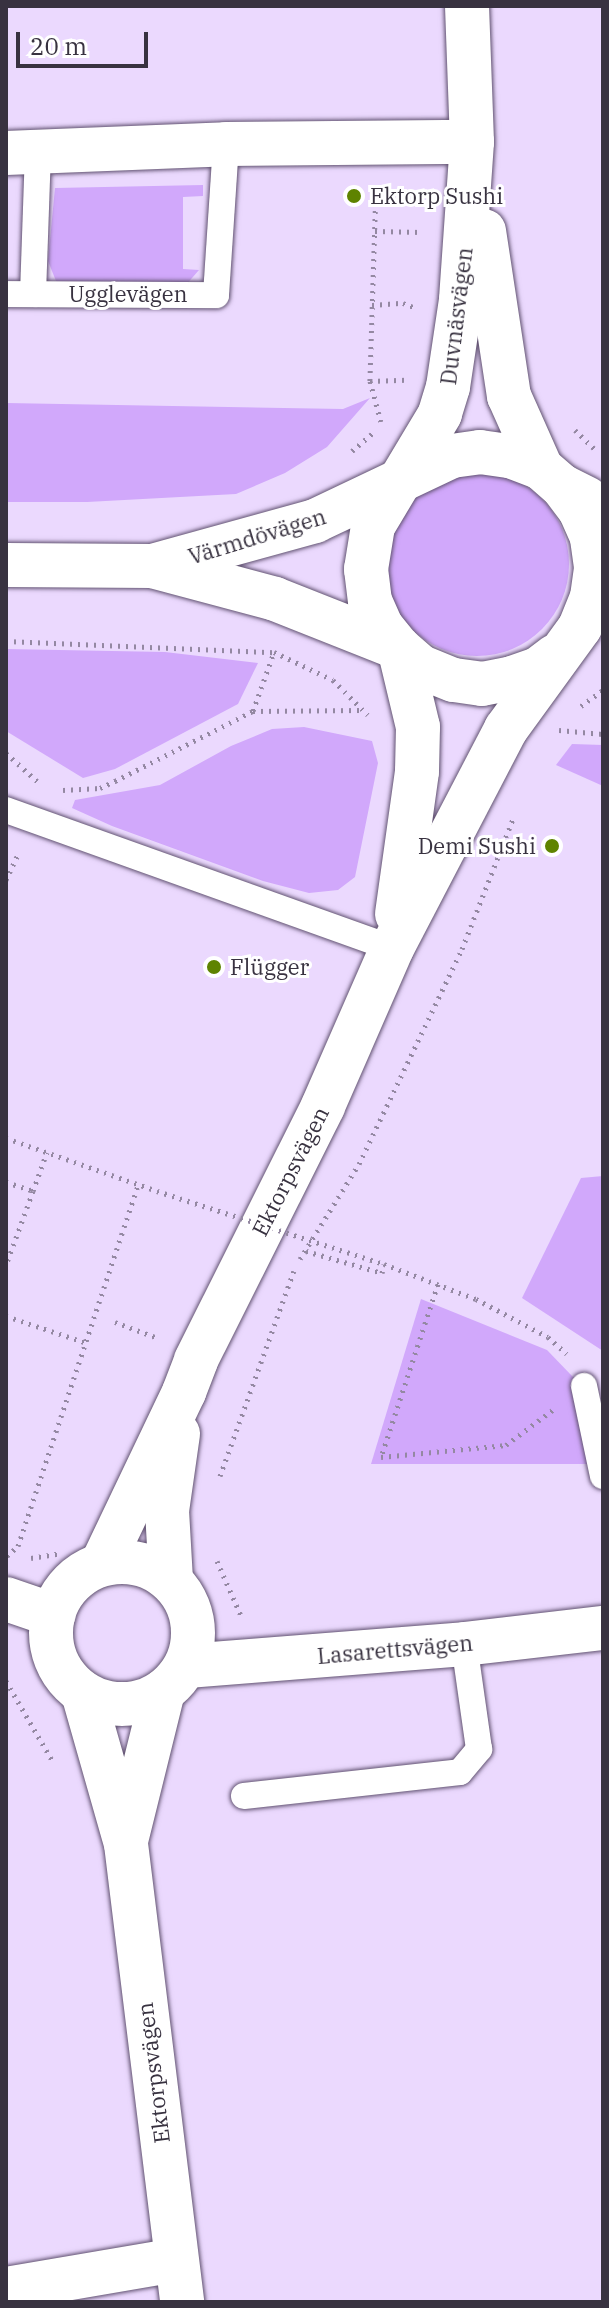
<!DOCTYPE html>
<html>
<head>
<meta charset="utf-8">
<style>
  body { margin:0 }
  #map { position:relative; width:609px; height:2308px; overflow:hidden; background:#ebd9fe; font-family:"IBM Plex Serif",serif }
  div>[style] { position:absolute }
  .green>* { inset:0; background:#d1a8fb }
  .round { border-radius:50% }
  .path>* { height:5px; margin-top:-2.5px; transform-origin:0; background:repeating-linear-gradient(90deg,#9488a2 0 2px,transparent 0 8px) }
  .roads { filter:drop-shadow(0 0 2px #615271) drop-shadow(0 0 2px #615271) }
  .lane>* { height:26px; margin:-13px; padding:0 13px; transform-origin:13px; border-radius:13px; background:#fff }
  .street>* { height:44px; margin:-22px; padding:0 22px; transform-origin:22px; border-radius:22px; background:#fff }
  .secondary>* { height:44px; margin:-22px; padding:0 22px; transform-origin:22px; border-radius:22px; background:#fff }
  .secondary>.ring { margin:-22px; padding:0; box-sizing:content-box; background:none; border:44px solid #fff; border-radius:50% }
  .path-bridge>* { height:5px; margin-top:-2.5px; transform-origin:0; background:repeating-linear-gradient(90deg,#9488a2 0 2px,transparent 0 8px) }
  .dots>* { width:22px; height:22px; translate:-50% -50%; box-sizing:border-box; border:4px solid #fff; border-radius:50% }
  span { translate:-50% -50%; white-space:nowrap; text-align:center; line-height:1.15; -webkit-text-stroke:6px #fff; paint-order:stroke }
  .poi-label { font-size:22px; color:#383240 }
  .left { translate:0 -50%; text-align:left }
  .right { translate:-100% -50%; text-align:right }
  .street-label { font-size:22px; color:#383240 }
  .frame { position:absolute; inset:0; border:8px solid #383240; pointer-events:none }
  .scale { position:absolute; left:16px; top:32px; width:132px; height:36px; box-sizing:border-box; border:4px solid #383240; border-top:0; padding-left:10px; font-size:24px; line-height:28px; white-space:nowrap; color:#383240; -webkit-text-stroke:6px #fff; paint-order:stroke }
</style>
</head>
<body>
<div id="map">
  <div class="green">
    <div style="clip-path:polygon(203px 185px,203px 196px,183px 197px,183px 269px,199px 270px,185px 286px,58px 286px,48px 261px,55px 188px)"></div>
    <div style="clip-path:polygon(370px 398px,327px 447px,285px 473px,236px 494px,87px 502px,6px 502px,6px 403px,343px 409px)"></div>
    <div class="round" style="left:385px;top:472px;width:184px;height:184px"></div>
    <div style="clip-path:polygon(6px 649px,165px 652px,258px 663px,238px 704px,115px 769px,83px 778px,6px 731px)"></div>
    <div style="clip-path:polygon(304px 727px,372px 741px,378px 763px,355px 877px,338px 890px,309px 893px,263px 881px,112px 826px,72px 808px,75px 800px,160px 785px,231px 746px,272px 729px)"></div>
    <div style="clip-path:polygon(572px 744px,603px 745px,603px 786px,556px 765px)"></div>
    <div style="clip-path:polygon(603px 1176px,603px 1351px,522px 1298px,581px 1178px)"></div>
    <div style="clip-path:polygon(421px 1299px,547px 1350px,573px 1377px,580px 1402px,587px 1464px,371px 1464px)"></div>
  </div>
  <div class="path">
    <div style="left:376px;top:187px;width:194px;rotate:91.8deg"></div>
    <div style="left:370px;top:381px;width:36px;rotate:-2deg"></div>
    <div style="left:375px;top:231px;width:47px;rotate:1.2deg"></div>
    <div style="left:372px;top:305px;width:31px;rotate:-4deg"></div>
    <div style="left:403px;top:303px;width:14px;rotate:21deg"></div>
    <div style="left:370px;top:381px;width:42px;rotate:75deg"></div>
    <div style="left:575px;top:430px;width:30px;rotate:44deg"></div>
    <div style="left:352px;top:451px;width:30px;rotate:-41deg"></div>
    <div style="left:6px;top:641px;width:268px;rotate:2.4deg"></div>
    <div style="left:274px;top:652px;width:65px;rotate:25.4deg"></div>
    <div style="left:333px;top:680px;width:49px;rotate:45deg"></div>
    <div style="left:581px;top:706px;width:27px;rotate:-36deg"></div>
    <div style="left:253px;top:711px;width:63px;rotate:-70.4deg"></div>
    <div style="left:559px;top:730px;width:44px;rotate:5.2deg"></div>
    <div style="left:6px;top:753px;width:42px;rotate:42.1deg"></div>
    <div style="left:63px;top:790px;width:37px;rotate:-3deg"></div>
    <div style="left:100px;top:788px;width:17px;rotate:-25deg"></div>
    <div style="left:115px;top:781px;width:155px;rotate:-26.9deg"></div>
    <div style="left:253px;top:711px;width:110px;rotate:-0.5deg"></div>
    <div style="left:6px;top:880px;width:31px;rotate:-65deg"></div>
    <div style="left:6px;top:1138px;width:160px;rotate:19.3deg"></div>
    <div style="left:6px;top:1182px;width:28px;rotate:18deg"></div>
    <div style="left:33px;top:1191px;width:79px;rotate:110deg"></div>
    <div style="left:33px;top:1191px;width:41px;rotate:-70.3deg"></div>
    <div style="left:306px;top:1251px;width:79px;rotate:16.1deg"></div>
    <div style="left:382px;top:1273px;width:9px;rotate:-77deg"></div>
    <div style="left:384px;top:1264px;width:98px;rotate:20.8deg"></div>
    <div style="left:476px;top:1299px;width:81px;rotate:27.8deg"></div>
    <div style="left:548px;top:1337px;width:25px;rotate:42deg"></div>
    <div style="left:300px;top:1259px;width:112px;rotate:-58.2deg"></div>
    <div style="left:359px;top:1164px;width:238px;rotate:-64.4deg"></div>
    <div style="left:462px;top:949px;width:140px;rotate:-68.6deg"></div>
    <div style="left:438px;top:1284px;width:182px;rotate:108.2deg"></div>
    <div style="left:381px;top:1457px;width:126px;rotate:-5.5deg"></div>
    <div style="left:506px;top:1445px;width:60px;rotate:-36.9deg"></div>
    <div style="left:6px;top:1316px;width:85px;rotate:18.4deg"></div>
    <div style="left:115px;top:1322px;width:46px;rotate:20.4deg"></div>
    <div style="left:220px;top:1476px;width:218px;rotate:-70.2deg"></div>
    <div style="left:7px;top:1556px;width:15px;rotate:-42deg"></div>
    <div style="left:18px;top:1546px;width:380px;rotate:-71.6deg"></div>
    <div style="left:31px;top:1558px;width:30px;rotate:-9deg"></div>
    <div style="left:217px;top:1561px;width:62px;rotate:66.3deg"></div>
    <div style="left:6px;top:1681px;width:91px;rotate:59.8deg"></div>
  </div>
  <div class="roads">
    <div class="lane">
      <div style="left:6px;top:294px;width:210px;rotate:0.3deg"></div>
      <div style="left:216px;top:295px;width:151px;rotate:-86.2deg"></div>
      <div style="left:33px;top:294px;width:143px;rotate:-88deg"></div>
      <div style="left:6px;top:810px;width:410px;rotate:19.7deg"></div>
      <div style="left:584px;top:1386px;width:92px;rotate:78.1deg"></div>
      <div style="left:244px;top:1796px;width:217px;rotate:-6.3deg"></div>
      <div style="left:460px;top:1772px;width:30px;rotate:-50deg"></div>
      <div style="left:479px;top:1749px;width:106px;rotate:-98.1deg"></div>
    </div>
    <div class="street">
      <div style="left:6px;top:153px;width:220px;rotate:-2.3deg"></div>
      <div style="left:226px;top:144px;width:246px;rotate:-0.5deg"></div>
      <div style="left:6px;top:1599px;width:50px;rotate:18.8deg"></div>
      <div style="left:187px;top:1666px;width:278px;rotate:-4.5deg"></div>
      <div style="left:464px;top:1644px;width:140px;rotate:-6.6deg"></div>
      <div style="left:6px;top:2289px;width:172px;rotate:-9.7deg"></div>
    </div>
    <div class="secondary">
      <div style="left:467px;top:6px;width:136px;rotate:87.9deg"></div>
      <div style="left:472px;top:142px;width:158px;rotate:94deg"></div>
      <div style="left:461px;top:300px;width:88px;rotate:98.5deg"></div>
      <div style="left:448px;top:387px;width:28px;rotate:107deg"></div>
      <div style="left:440px;top:414px;width:131px;rotate:120.9deg"></div>
      <div style="left:373px;top:526px;width:44px;rotate:99.2deg"></div>
      <div style="left:366px;top:569px;width:32px;rotate:83deg"></div>
      <div style="left:370px;top:601px;width:27px;rotate:66deg"></div>
      <div style="left:381px;top:626px;width:28px;rotate:51deg"></div>
      <div style="left:399px;top:648px;width:29px;rotate:41deg"></div>
      <div style="left:421px;top:667px;width:35px;rotate:22deg"></div>
      <div style="left:454px;top:680px;width:28px;rotate:8deg"></div>
      <div style="left:482px;top:684px;width:31px;rotate:-11deg"></div>
      <div style="left:512px;top:678px;width:28px;rotate:-19deg"></div>
      <div style="left:538px;top:669px;width:21px;rotate:-37deg"></div>
      <div style="left:484px;top:231px;width:167px;rotate:81.4deg"></div>
      <div style="left:509px;top:396px;width:79px;rotate:66deg"></div>
      <div style="left:6px;top:565px;width:146px;rotate:0.4deg"></div>
      <div style="left:152px;top:566px;width:127px;rotate:15deg"></div>
      <div style="left:275px;top:599px;width:133px;rotate:21.6deg"></div>
      <div style="left:152px;top:566px;width:169px;rotate:-15.4deg"></div>
      <div style="left:315px;top:521px;width:152px;rotate:-25.4deg"></div>
      <div style="left:452px;top:456px;width:28px;rotate:-8deg"></div>
      <div style="left:480px;top:452px;width:30px;rotate:8deg"></div>
      <div style="left:510px;top:456px;width:33px;rotate:21deg"></div>
      <div style="left:541px;top:468px;width:28px;rotate:41deg"></div>
      <div style="left:562px;top:486px;width:28px;rotate:27deg"></div>
      <div style="left:397px;top:914px;width:144px;rotate:-82deg"></div>
      <div style="left:417px;top:771px;width:44px;rotate:-88.7deg"></div>
      <div style="left:418px;top:727px;width:81px;rotate:-103.5deg"></div>
      <div class="ring" style="left:51px;top:1562px;width:98px;height:98px"></div>
      <div style="left:102px;top:1564px;width:191px;rotate:-64.5deg"></div>
      <div style="left:184px;top:1392px;width:34px;rotate:-69deg"></div>
      <div style="left:196px;top:1360px;width:284px;rotate:-63.4deg"></div>
      <div style="left:323px;top:1106px;width:172px;rotate:-66.4deg"></div>
      <div style="left:392px;top:948px;width:247px;rotate:-62.5deg"></div>
      <div style="left:506px;top:729px;width:126px;rotate:-54deg"></div>
      <div style="left:580px;top:627px;width:32px;rotate:-68deg"></div>
      <div style="left:592px;top:597px;width:30px;rotate:-82deg"></div>
      <div style="left:596px;top:567px;width:30px;rotate:-98deg"></div>
      <div style="left:592px;top:537px;width:30px;rotate:-114deg"></div>
      <div style="left:580px;top:510px;width:30px;rotate:-127deg"></div>
      <div style="left:171px;top:1580px;width:69px;rotate:-93.3deg"></div>
      <div style="left:167px;top:1511px;width:78px;rotate:-81.9deg"></div>
      <div style="left:83px;top:1693px;width:157px;rotate:74.1deg"></div>
      <div style="left:126px;top:1844px;width:461px;rotate:83deg"></div>
      <div style="left:126px;top:1841px;width:154px;rotate:-76.1deg"></div>
    </div>
  </div>
  <div class="path-bridge">
    <div style="left:157px;top:1191px;width:238px;rotate:17.8deg"></div>
  </div>
  <div class="dots">
    <div style="left:354px;top:196px;background:#5e8300"></div>
    <div style="left:552px;top:846px;background:#5e8300"></div>
    <div style="left:214px;top:967px;background:#5e8300"></div>
  </div>
  <div class="poi-label">
    <span class="left" style="left:370px;top:196px">Ektorp Sushi</span>
    <span class="right" style="left:536px;top:846px">Demi Sushi</span>
    <span class="left" style="left:230px;top:967px">Flügger</span>
  </div>
  <div class="street-label">
    <span style="left:128px;top:294px">Ugglevägen</span>
    <span style="left:456px;top:316px;rotate:-83deg">Duvnäsvägen</span>
    <span style="left:257px;top:536px;rotate:-17deg">Värmdövägen</span>
    <span style="left:290px;top:1171px;rotate:-63deg">Ektorpsvägen</span>
    <span style="left:395px;top:1649px;rotate:-5deg">Lasarettsvägen</span>
    <span style="left:153px;top:2073px;rotate:-97deg">Ektorpsvägen</span>
  </div>
  <div class="frame"></div>
  <div class="scale">20 m</div>
</div>
</body>
</html>
